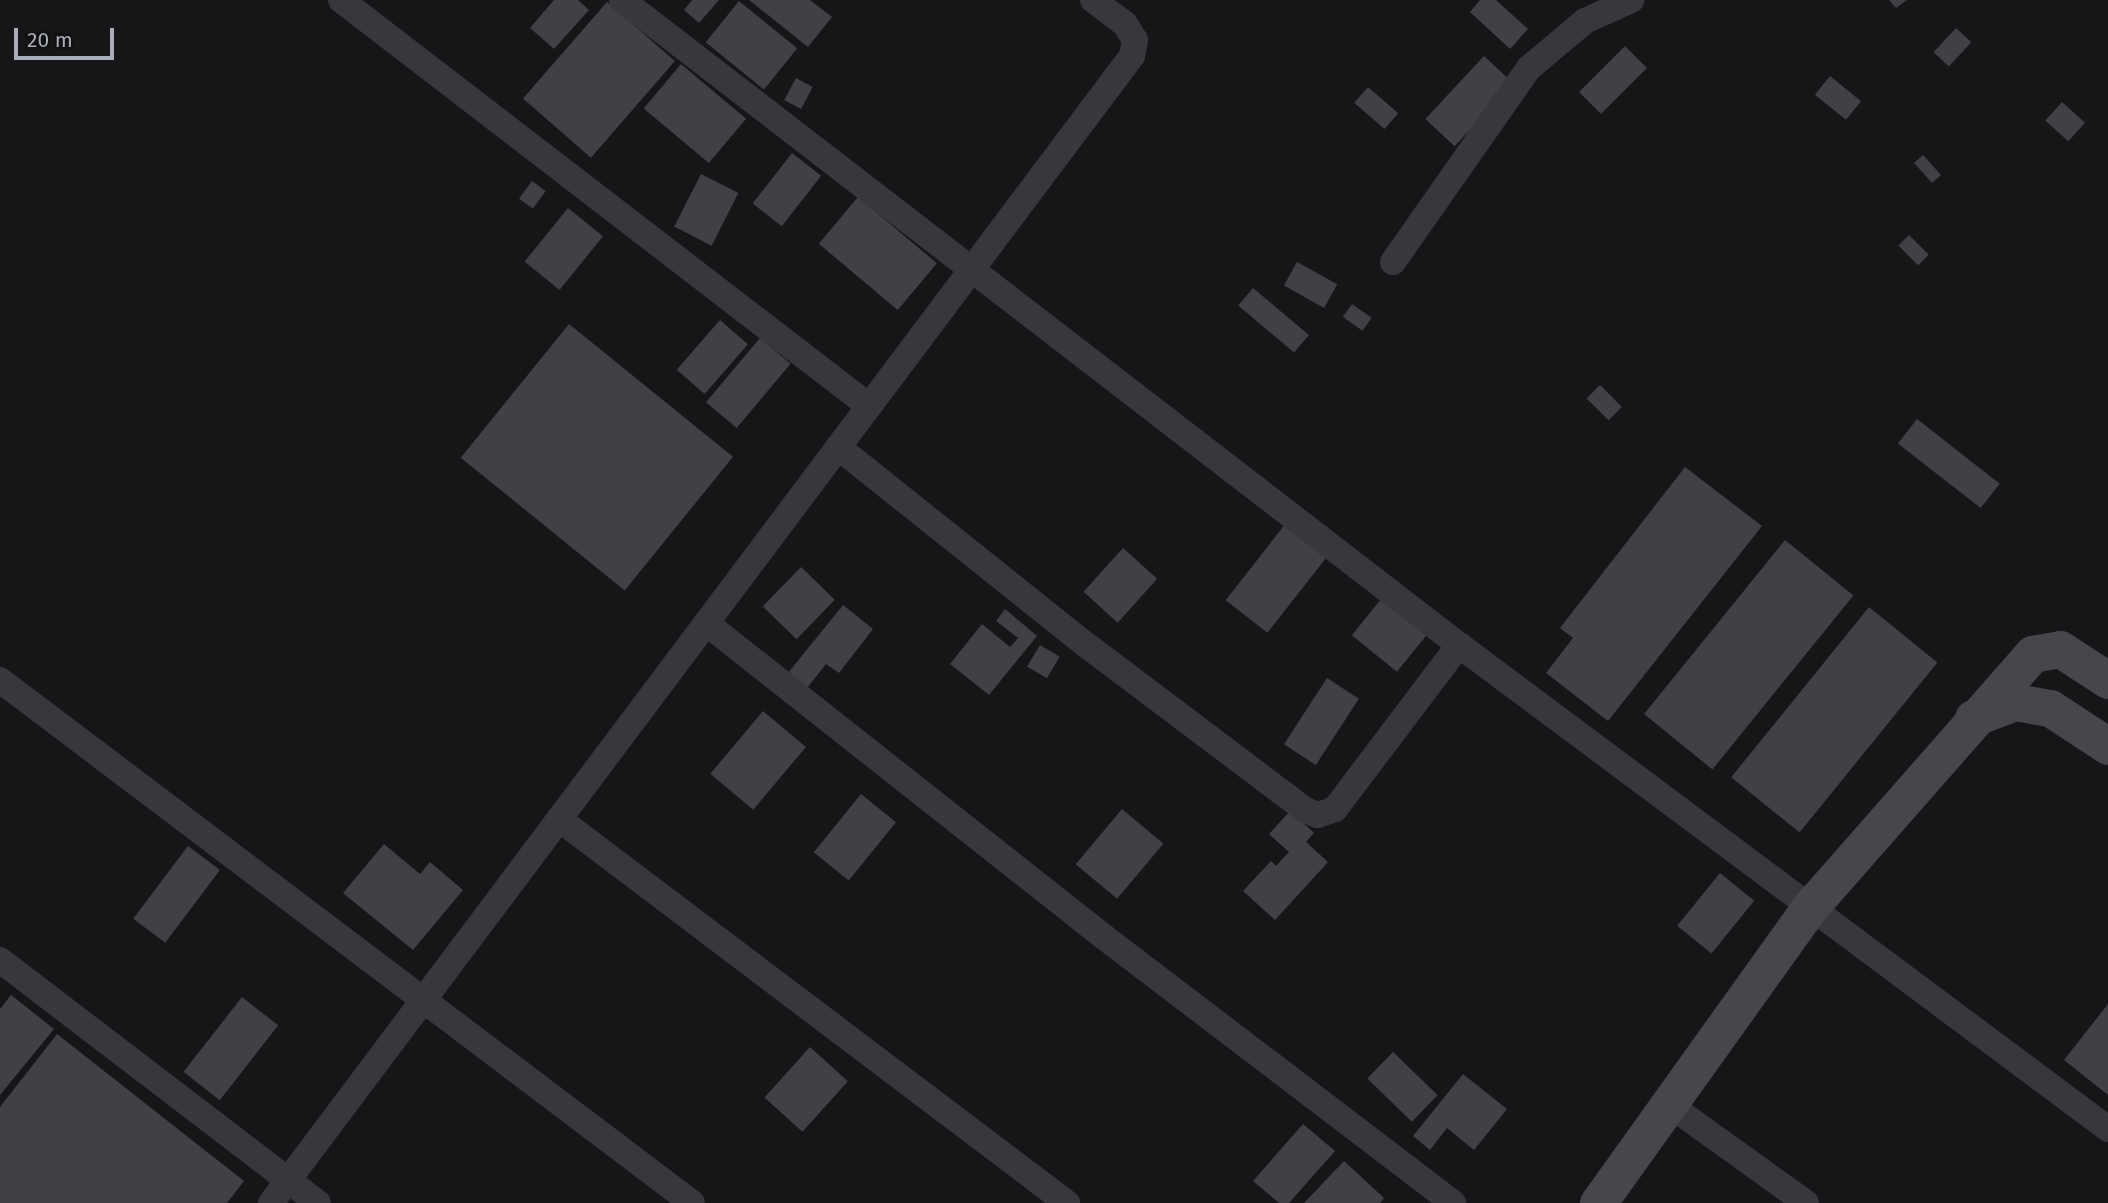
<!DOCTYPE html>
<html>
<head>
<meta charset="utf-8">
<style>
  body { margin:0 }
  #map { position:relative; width:2108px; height:1203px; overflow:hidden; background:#161618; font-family:"Fira Sans",sans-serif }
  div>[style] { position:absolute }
  .building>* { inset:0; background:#404145; transform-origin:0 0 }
  .street>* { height:26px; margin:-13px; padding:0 13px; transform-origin:13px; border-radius:13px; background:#37383d }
  .secondary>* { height:37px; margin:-18.5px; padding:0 18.5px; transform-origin:18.5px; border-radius:18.5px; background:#45474d }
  span { translate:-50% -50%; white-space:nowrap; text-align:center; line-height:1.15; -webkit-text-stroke:5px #111113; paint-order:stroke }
  .scale { position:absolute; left:14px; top:28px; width:100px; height:32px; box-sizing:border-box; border:4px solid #a8adb8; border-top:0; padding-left:9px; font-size:21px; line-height:24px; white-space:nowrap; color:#a8adb8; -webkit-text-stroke:5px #111113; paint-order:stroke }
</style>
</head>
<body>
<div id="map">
  <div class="building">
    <div style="clip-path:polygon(554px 0,578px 0,589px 10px,554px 49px,530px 28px)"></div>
    <div style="clip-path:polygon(692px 0,719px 0,699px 23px,684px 10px)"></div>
    <div style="clip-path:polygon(749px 0,810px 0,832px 17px,808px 47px)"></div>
    <div style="clip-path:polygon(1480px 0,1496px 0,1528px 29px,1510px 49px,1470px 12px)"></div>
    <div style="clip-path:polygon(1889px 0,1907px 0,1896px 8px)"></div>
    <div style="left:739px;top:1px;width:75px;height:53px;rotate:39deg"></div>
    <div style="left:607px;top:2px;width:90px;height:128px;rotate:41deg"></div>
    <div style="left:1956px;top:28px;width:21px;height:33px;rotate:43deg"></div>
    <div style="left:1625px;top:46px;width:31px;height:65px;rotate:45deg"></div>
    <div style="left:1484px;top:56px;width:40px;height:86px;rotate:43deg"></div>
    <div style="left:681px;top:64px;width:85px;height:58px;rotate:40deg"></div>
    <div style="left:1830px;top:76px;width:40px;height:24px;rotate:39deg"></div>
    <div style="left:796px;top:78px;width:19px;height:25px;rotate:28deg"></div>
    <div style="left:1368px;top:87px;width:40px;height:21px;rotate:41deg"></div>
    <div style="left:2062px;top:102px;width:31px;height:25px;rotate:42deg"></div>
    <div style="left:792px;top:153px;width:37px;height:64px;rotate:38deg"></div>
    <div style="left:1923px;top:155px;width:27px;height:12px;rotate:48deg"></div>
    <div style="left:701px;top:174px;width:42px;height:59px;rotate:27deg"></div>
    <div style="left:532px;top:181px;width:17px;height:22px;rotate:36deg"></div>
    <div style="left:858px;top:197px;width:103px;height:61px;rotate:40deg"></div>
    <div style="left:568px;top:208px;width:45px;height:69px;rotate:39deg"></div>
    <div style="left:1909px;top:235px;width:28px;height:15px;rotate:45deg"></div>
    <div style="left:1297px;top:262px;width:46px;height:27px;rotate:29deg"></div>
    <div style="left:1253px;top:288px;width:73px;height:23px;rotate:40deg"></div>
    <div style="left:1352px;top:304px;width:24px;height:16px;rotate:35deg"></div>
    <div style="left:720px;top:320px;width:37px;height:66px;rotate:41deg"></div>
    <div style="left:569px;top:324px;width:211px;height:172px;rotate:39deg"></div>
    <div style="left:760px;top:338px;width:40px;height:84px;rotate:40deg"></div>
    <div style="left:1600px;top:385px;width:31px;height:19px;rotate:45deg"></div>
    <div style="left:1917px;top:419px;width:105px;height:31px;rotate:38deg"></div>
    <div style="clip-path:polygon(1685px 467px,1762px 526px,1608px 721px,1546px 673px,1573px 638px,1560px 628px)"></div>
    <div style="left:1286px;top:523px;width:53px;height:98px;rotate:38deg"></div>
    <div style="left:1785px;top:540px;width:88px;height:224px;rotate:39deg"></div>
    <div style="left:1123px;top:548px;width:46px;height:59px;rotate:42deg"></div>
    <div style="left:801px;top:567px;width:47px;height:55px;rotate:44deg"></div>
    <div style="left:1382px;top:598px;width:58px;height:48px;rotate:39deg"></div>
    <div style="clip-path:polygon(843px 605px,873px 629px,839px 673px,826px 664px,807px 688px,788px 673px)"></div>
    <div style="left:1869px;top:607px;width:88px;height:219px;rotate:39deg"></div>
    <div style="clip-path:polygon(1005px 609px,1037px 636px,989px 695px,950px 664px,982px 624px,1010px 647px,1018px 638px,996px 621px)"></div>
    <div style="left:1040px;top:645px;width:23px;height:25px;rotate:31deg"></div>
    <div style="left:1327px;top:678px;width:38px;height:79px;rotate:33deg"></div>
    <div style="left:763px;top:711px;width:56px;height:82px;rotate:40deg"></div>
    <div style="left:861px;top:794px;width:45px;height:75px;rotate:39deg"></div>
    <div style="left:1122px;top:809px;width:54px;height:72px;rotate:40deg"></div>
    <div style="clip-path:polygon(1290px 811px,1314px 833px,1306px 842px,1328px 862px,1275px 920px,1243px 891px,1271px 861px,1276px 866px,1289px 852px,1269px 834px)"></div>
    <div style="clip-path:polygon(384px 844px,420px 874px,430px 862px,463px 890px,413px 950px,343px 893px)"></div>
    <div style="left:188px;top:846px;width:40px;height:91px;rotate:37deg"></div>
    <div style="left:1720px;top:873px;width:44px;height:68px;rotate:39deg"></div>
    <div style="clip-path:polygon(11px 995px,54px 1029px,0 1095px,0 1009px)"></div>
    <div style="left:242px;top:997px;width:46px;height:95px;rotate:38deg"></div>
    <div style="clip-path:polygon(2108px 1004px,2108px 1095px,2064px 1060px)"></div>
    <div style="clip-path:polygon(57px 1034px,244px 1181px,227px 1203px,0 1203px,0 1107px)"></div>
    <div style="left:810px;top:1047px;width:51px;height:68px;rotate:42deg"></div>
    <div style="left:1393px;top:1052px;width:62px;height:37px;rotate:44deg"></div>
    <div style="clip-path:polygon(1463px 1074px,1507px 1109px,1474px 1150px,1447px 1128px,1430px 1150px,1413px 1136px)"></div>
    <div style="clip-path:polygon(1303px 1124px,1335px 1151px,1289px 1203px,1279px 1203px,1253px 1181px)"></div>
    <div style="clip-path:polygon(1344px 1161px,1384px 1198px,1380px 1203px,1304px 1203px)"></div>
  </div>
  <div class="street">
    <div style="left:341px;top:0;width:666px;rotate:37.56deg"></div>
    <div style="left:622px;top:0;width:1057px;rotate:37.62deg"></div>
    <div style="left:1459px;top:645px;width:810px;rotate:36.71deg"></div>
    <div style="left:1393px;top:262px;width:237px;rotate:-55deg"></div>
    <div style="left:1529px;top:68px;width:73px;rotate:-40deg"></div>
    <div style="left:1585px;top:21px;width:51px;rotate:-24.5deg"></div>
    <div style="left:838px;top:447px;width:316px;rotate:38.6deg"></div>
    <div style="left:1085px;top:644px;width:276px;rotate:37deg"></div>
    <div style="left:1305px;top:810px;width:14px;rotate:21deg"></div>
    <div style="left:1318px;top:815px;width:18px;rotate:-19deg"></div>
    <div style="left:1335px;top:809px;width:206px;rotate:-52.9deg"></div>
    <div style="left:706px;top:623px;width:507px;rotate:38.27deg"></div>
    <div style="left:1104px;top:937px;width:439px;rotate:37.3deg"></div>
    <div style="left:0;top:680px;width:867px;rotate:37.08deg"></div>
    <div style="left:559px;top:819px;width:637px;rotate:37.09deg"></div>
    <div style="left:0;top:960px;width:400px;rotate:37.4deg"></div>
    <div style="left:1667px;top:1103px;width:171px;rotate:35.7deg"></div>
    <div style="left:271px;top:1203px;width:1434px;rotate:-53.11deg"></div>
    <div style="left:1132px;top:56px;width:16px;rotate:-79deg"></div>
    <div style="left:1135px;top:40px;width:19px;rotate:-122deg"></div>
    <div style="left:1125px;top:24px;width:40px;rotate:-143deg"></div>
  </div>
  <div class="secondary">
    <div style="left:1973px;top:718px;width:45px;rotate:-20.9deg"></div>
    <div style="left:2015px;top:702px;width:36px;rotate:10deg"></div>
    <div style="left:2050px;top:708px;width:69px;rotate:33.2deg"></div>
    <div style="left:1598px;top:1203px;width:365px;rotate:-54.4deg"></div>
    <div style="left:1811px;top:906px;width:335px;rotate:-48.7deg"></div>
    <div style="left:2032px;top:654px;width:28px;rotate:-10deg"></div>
    <div style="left:2060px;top:649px;width:57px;rotate:32.9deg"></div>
  </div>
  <div class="scale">20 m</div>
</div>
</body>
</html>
